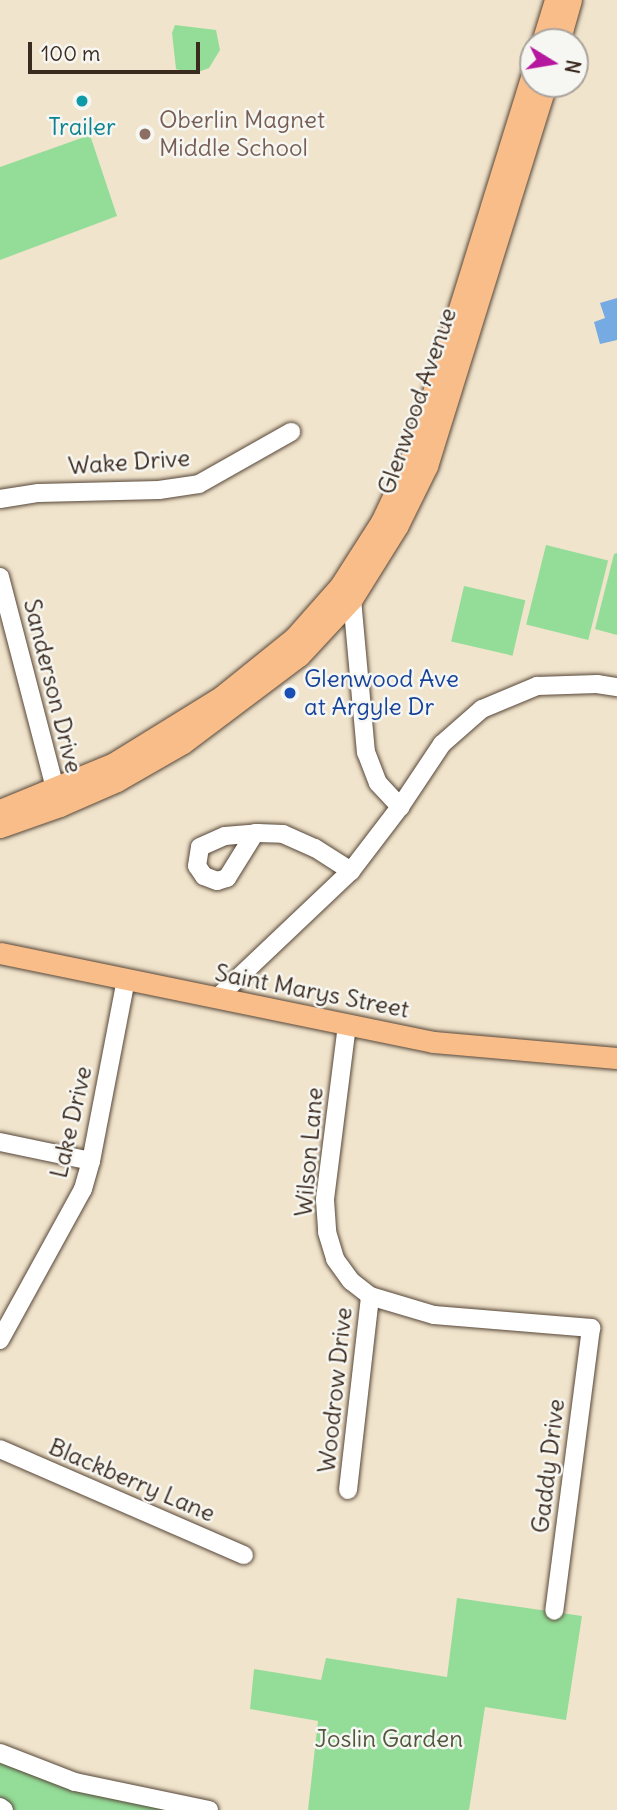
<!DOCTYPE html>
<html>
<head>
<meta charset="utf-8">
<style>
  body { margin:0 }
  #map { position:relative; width:617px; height:1810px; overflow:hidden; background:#f1e4cc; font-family:Delius,sans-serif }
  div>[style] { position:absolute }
  .green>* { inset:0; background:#94dd98; transform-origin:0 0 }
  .water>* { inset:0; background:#75aae3 }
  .roads { filter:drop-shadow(0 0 2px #564638) drop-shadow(0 0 2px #564638) }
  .minor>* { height:18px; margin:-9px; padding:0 9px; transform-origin:9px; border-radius:9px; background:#fff }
  .major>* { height:21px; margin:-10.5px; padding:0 10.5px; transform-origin:10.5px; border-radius:10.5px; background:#f8bd89 }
  .dots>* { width:19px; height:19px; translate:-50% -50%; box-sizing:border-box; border:4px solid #f6f6f2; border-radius:50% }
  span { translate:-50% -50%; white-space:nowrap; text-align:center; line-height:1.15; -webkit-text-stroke:5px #f6f6f2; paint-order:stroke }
  .education-label { font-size:24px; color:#785e54 }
  .left { translate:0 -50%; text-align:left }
  .culture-label { font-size:24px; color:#0d838f }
  .street-label { font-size:24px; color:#3b2a1e }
  .transit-label { font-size:24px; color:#164399 }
  .park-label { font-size:24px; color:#51573c }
  .north { position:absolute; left:519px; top:28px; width:70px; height:70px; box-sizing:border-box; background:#f6f6f2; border:2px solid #aba49d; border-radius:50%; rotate:101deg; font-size:19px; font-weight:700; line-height:28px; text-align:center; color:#3b2a1e }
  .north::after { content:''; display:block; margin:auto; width:24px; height:32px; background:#b5179e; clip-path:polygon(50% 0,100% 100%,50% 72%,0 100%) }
  .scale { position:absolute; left:28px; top:42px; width:172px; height:32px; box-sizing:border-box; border:4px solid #3b2a1e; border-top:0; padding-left:9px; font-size:21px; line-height:24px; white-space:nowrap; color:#3b2a1e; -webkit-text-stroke:5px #f6f6f2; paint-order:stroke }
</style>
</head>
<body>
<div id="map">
  <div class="green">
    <div style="clip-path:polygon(175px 25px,216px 30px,220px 50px,209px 68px,193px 74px,176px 69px,172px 33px)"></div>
    <div style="clip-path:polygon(90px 135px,117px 216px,0 260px,0 167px)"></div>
    <div style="left:546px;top:545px;width:64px;height:82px;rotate:14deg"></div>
    <div style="clip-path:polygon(617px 553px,617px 635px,595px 629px,614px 554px)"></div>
    <div style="left:464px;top:586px;width:63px;height:57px;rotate:13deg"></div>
    <div style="clip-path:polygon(457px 1598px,582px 1616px,566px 1720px,485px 1707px,469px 1810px,308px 1810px,318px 1721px,250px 1709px,254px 1669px,321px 1680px,326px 1658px,447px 1677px)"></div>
    <div style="clip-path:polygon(0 1759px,198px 1810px,11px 1810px,0 1801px)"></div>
  </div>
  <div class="water">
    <div style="clip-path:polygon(617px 298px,617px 340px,600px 344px,594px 322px,605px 318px,600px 303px)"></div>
  </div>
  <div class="roads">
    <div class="minor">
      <div style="left:0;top:499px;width:39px;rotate:-9deg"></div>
      <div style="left:39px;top:493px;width:120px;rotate:-1.4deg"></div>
      <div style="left:159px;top:490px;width:40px;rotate:-8.5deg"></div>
      <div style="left:199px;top:484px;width:106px;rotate:-29.5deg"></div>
      <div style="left:0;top:577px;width:230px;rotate:75.4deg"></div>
      <div style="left:345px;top:591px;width:11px;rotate:49deg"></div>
      <div style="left:352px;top:599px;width:154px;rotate:84.8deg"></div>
      <div style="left:366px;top:752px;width:33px;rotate:69deg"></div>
      <div style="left:378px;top:783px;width:33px;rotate:47deg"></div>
      <div style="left:255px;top:833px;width:53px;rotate:121.9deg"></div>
      <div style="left:227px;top:878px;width:10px;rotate:163deg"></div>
      <div style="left:217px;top:881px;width:14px;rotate:-159deg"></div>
      <div style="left:204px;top:876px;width:12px;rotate:-125deg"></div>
      <div style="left:197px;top:866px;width:19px;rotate:-81deg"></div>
      <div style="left:200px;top:847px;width:27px;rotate:-24deg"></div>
      <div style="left:225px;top:836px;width:33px;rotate:-5deg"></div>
      <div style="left:258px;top:833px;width:25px;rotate:2deg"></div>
      <div style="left:283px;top:834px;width:35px;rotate:24deg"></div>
      <div style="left:315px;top:848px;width:43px;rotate:32.6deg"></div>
      <div style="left:217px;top:998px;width:185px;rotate:-43.5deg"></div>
      <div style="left:351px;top:871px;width:81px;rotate:-52.6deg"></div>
      <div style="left:400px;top:807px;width:76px;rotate:-56.3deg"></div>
      <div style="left:442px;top:744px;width:53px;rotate:-41.2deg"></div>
      <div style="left:482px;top:709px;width:60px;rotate:-22.7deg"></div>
      <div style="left:537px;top:686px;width:60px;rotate:-1.9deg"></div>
      <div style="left:597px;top:684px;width:20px;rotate:9deg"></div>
      <div style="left:347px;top:1025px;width:176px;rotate:97.2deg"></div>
      <div style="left:325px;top:1200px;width:32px;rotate:86deg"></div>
      <div style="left:327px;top:1232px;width:28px;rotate:73deg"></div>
      <div style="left:335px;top:1259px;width:27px;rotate:54deg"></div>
      <div style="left:351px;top:1281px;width:24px;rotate:38deg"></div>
      <div style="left:370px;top:1296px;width:67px;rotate:16.5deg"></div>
      <div style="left:434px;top:1315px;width:158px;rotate:4.7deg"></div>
      <div style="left:591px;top:1328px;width:285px;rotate:97.4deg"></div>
      <div style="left:0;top:1142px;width:93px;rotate:11.8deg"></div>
      <div style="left:0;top:1340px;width:172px;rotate:-61.2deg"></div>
      <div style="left:83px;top:1189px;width:29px;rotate:-74deg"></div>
      <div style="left:91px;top:1161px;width:184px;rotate:-79.1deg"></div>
      <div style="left:0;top:1449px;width:266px;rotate:23.5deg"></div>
      <div style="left:348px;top:1490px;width:195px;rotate:-83.5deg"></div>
      <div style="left:0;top:1753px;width:80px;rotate:21.1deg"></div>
      <div style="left:75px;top:1782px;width:137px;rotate:11.8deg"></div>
      <div style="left:0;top:1807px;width:5px;rotate:37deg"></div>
    </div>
    <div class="major">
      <div style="left:542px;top:42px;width:44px;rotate:-72.8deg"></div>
      <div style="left:559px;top:42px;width:44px;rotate:-74.1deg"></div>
      <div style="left:0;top:810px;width:123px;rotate:-22.4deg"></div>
      <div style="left:114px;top:763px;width:127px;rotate:-31.8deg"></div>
      <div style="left:222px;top:696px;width:92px;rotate:-38.9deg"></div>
      <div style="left:294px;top:638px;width:69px;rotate:-48.5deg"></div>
      <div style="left:340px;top:586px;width:76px;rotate:-57.4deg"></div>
      <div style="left:381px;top:522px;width:80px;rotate:-64.7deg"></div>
      <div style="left:415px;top:450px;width:396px;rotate:-72.7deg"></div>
      <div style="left:0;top:827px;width:64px;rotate:-19.3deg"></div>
      <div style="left:60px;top:806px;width:62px;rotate:-23.7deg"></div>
      <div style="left:117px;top:781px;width:76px;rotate:-29.9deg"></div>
      <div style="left:183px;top:743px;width:145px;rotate:-36.9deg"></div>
      <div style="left:299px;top:656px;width:78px;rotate:-47.1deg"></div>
      <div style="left:352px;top:599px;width:87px;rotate:-58.1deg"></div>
      <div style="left:398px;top:525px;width:66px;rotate:-63.8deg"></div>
      <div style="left:427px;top:466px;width:400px;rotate:-72.7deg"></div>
      <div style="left:0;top:953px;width:442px;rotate:11.6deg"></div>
      <div style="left:433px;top:1042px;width:185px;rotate:5deg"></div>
    </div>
  </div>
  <div class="dots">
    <div style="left:82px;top:101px;background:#0f9aa8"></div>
    <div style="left:145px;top:134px;background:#8d6e63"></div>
    <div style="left:290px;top:693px;background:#1a4fb4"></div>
  </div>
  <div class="education-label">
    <span class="left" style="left:159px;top:134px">Oberlin Magnet<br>Middle School</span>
  </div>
  <div class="culture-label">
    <span style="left:82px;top:127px">Trailer</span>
  </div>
  <div class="street-label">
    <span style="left:417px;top:401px;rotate:-71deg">Glenwood Avenue</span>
    <span style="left:129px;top:462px;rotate:-4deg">Wake Drive</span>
    <span style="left:53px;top:686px;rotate:76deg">Sanderson Drive</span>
    <span style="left:312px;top:991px;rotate:11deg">Saint Marys Street</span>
    <span style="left:71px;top:1122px;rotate:-77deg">Lake Drive</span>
    <span style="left:309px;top:1152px;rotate:-85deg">Wilson Lane</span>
    <span style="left:335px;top:1390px;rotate:-84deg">Woodrow Drive</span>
    <span style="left:548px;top:1466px;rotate:-83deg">Gaddy Drive</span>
    <span style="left:132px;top:1480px;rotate:23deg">Blackberry Lane</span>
  </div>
  <div class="transit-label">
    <span class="left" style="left:304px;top:693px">Glenwood Ave<br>at Argyle Dr</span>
  </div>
  <div class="park-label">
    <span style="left:389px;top:1739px">Joslin Garden</span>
  </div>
  <div class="north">N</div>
  <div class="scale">100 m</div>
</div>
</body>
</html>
